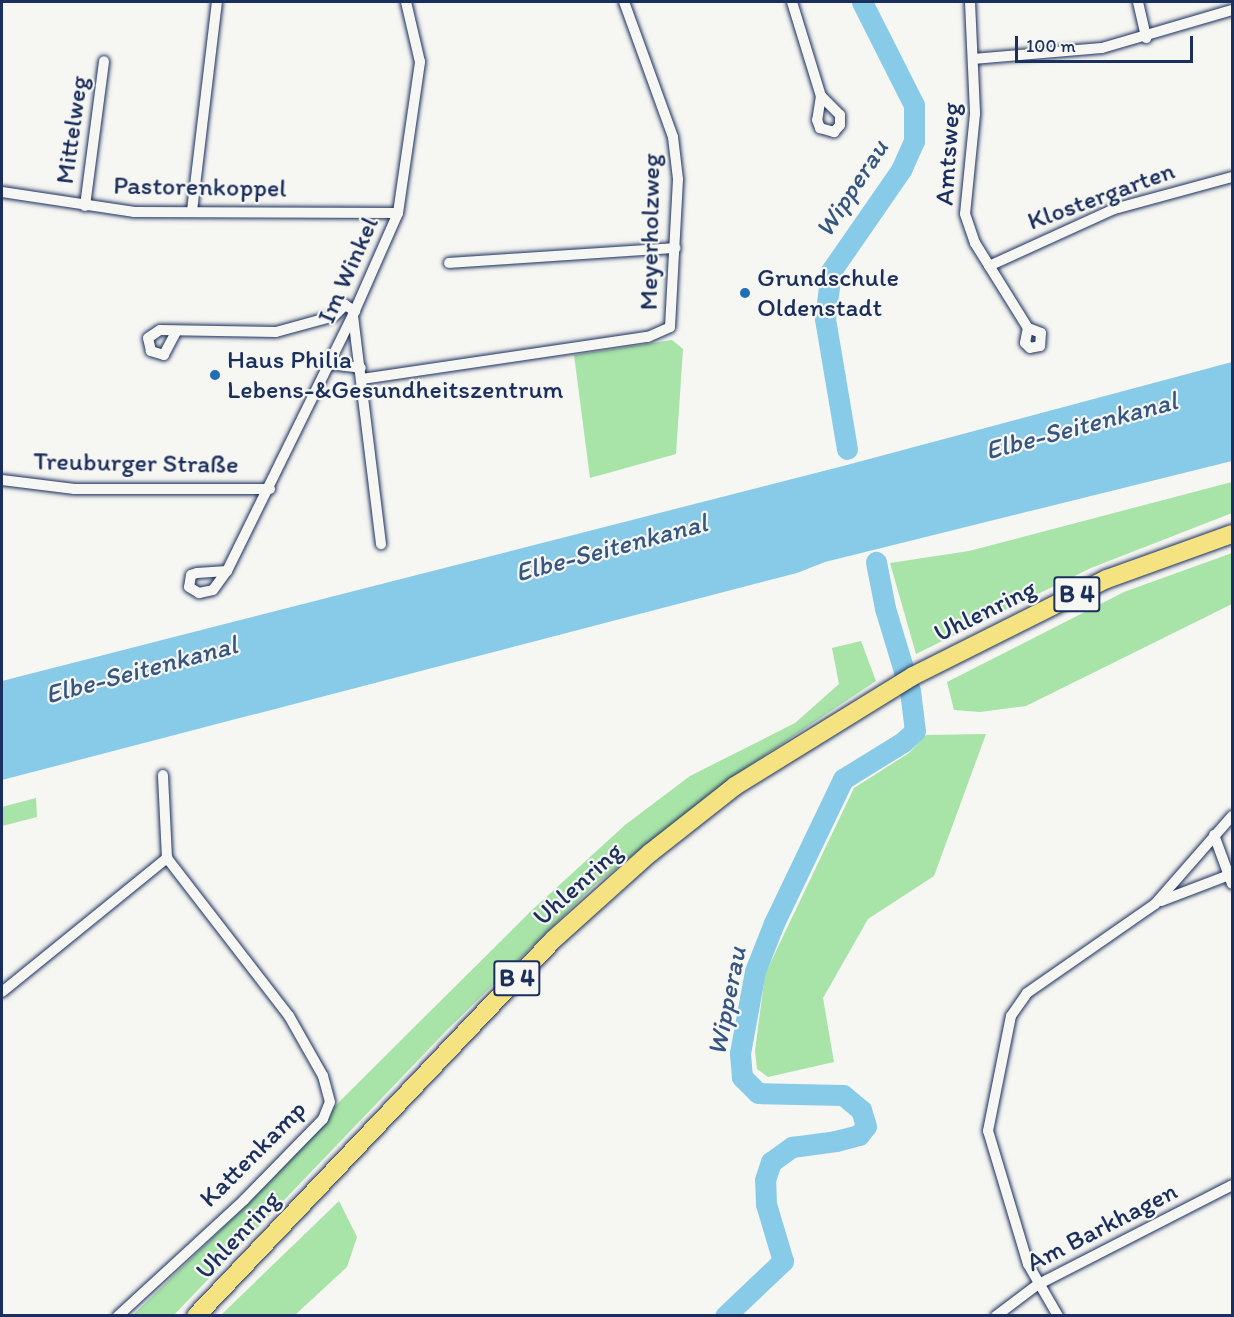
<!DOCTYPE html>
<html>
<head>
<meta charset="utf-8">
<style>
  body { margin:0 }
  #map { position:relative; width:1234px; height:1317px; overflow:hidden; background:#f6f6f2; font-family:Itim,sans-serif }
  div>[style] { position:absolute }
  .green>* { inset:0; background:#a8e3a8 }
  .water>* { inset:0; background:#88cbe9 }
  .river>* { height:21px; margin:-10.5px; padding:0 10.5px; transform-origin:10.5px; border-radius:10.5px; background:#88cbe9 }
  .roads { filter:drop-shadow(0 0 2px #1b2f5e) drop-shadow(0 0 2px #1b2f5e) }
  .street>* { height:10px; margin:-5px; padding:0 5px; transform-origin:5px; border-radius:5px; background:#f6f6f2 }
  .highway>* { height:18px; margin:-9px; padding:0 9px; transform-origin:9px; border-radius:9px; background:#f5e382 }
  .dots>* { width:16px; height:16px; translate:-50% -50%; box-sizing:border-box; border:3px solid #f6f6f2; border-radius:50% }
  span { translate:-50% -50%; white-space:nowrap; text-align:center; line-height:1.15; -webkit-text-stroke:4.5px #f6f6f2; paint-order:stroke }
  .shield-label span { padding:2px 4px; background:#f6f6f2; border:2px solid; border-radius:4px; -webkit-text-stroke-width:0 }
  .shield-label { font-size:24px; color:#1b2f5e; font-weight:700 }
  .street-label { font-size:26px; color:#1b2f5e }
  .poi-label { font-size:26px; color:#1b2f5e }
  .left { translate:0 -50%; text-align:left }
  .water-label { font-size:27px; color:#365681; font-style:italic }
  .frame { position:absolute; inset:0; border:3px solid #1b2f5e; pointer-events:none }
  .scale { position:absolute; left:1015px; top:36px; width:178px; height:27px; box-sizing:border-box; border:3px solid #1b2f5e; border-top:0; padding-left:8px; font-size:18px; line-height:21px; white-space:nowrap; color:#1b2f5e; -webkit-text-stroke:4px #f6f6f2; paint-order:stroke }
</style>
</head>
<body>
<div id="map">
  <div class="green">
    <div style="clip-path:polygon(672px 340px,683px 349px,676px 454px,590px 478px,574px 355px)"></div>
    <div style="clip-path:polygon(1232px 482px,1232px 513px,1091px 568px,916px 654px,890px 563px,969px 551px)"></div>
    <div style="clip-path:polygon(1232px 553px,1232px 604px,1026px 706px,980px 712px,954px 710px,947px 682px,1124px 592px)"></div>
    <div style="clip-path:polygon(861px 641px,876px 681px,732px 777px,594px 886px,446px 1031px,174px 1315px,132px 1316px,270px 1182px,340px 1101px,531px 911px,625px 825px,690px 776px,795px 723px,839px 684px,832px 648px)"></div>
    <div style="clip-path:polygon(986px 734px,934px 876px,868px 919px,823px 998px,834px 1062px,768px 1077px,757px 1069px,755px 1051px,765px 974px,854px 788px,909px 753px,926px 735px)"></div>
    <div style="clip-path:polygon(36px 798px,37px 817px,2px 826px,2px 807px)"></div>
    <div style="clip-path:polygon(339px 1201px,357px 1237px,347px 1267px,295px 1315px,221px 1315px)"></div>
  </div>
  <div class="water">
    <div style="clip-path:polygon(1232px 362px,1232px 461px,825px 562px,797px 573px,2px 780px,2px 681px,843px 466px)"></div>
  </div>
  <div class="river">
    <div style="left:847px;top:449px;width:132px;rotate:-99.6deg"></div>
    <div style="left:825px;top:319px;width:48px;rotate:-82.9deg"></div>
    <div style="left:831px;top:271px;width:123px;rotate:-55.3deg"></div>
    <div style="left:901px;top:170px;width:32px;rotate:-66deg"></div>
    <div style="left:914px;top:141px;width:36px;rotate:-90deg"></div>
    <div style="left:914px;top:105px;width:115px;rotate:-116.8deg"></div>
    <div style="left:725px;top:1316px;width:80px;rotate:-43.5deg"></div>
    <div style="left:783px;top:1261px;width:59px;rotate:-106.6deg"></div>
    <div style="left:766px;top:1204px;width:24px;rotate:-92deg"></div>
    <div style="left:765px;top:1180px;width:19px;rotate:-72deg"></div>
    <div style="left:771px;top:1162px;width:26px;rotate:-36deg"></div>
    <div style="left:792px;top:1147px;width:44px;rotate:-7.8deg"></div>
    <div style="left:836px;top:1141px;width:24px;rotate:-15deg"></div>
    <div style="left:859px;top:1135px;width:11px;rotate:-52deg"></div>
    <div style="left:866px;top:1126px;width:17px;rotate:-107deg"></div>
    <div style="left:861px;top:1110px;width:23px;rotate:-140deg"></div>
    <div style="left:843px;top:1095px;width:85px;rotate:-178.7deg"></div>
    <div style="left:758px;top:1093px;width:23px;rotate:-135deg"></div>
    <div style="left:742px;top:1077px;width:24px;rotate:-95deg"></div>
    <div style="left:740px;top:1053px;width:83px;rotate:-79.6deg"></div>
    <div style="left:755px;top:971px;width:52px;rotate:-68.4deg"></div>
    <div style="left:774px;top:923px;width:160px;rotate:-64.4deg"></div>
    <div style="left:843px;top:779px;width:70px;rotate:-31.7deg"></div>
    <div style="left:903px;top:742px;width:16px;rotate:-43deg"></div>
    <div style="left:915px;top:731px;width:40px;rotate:-97.1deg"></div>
    <div style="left:910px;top:691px;width:87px;rotate:-106.8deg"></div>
    <div style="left:885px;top:608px;width:47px;rotate:-101.1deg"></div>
  </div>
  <div class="roads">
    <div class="street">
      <div style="left:792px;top:2px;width:98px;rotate:72.9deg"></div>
      <div style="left:821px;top:96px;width:24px;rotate:99deg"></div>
      <div style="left:817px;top:120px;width:9px;rotate:69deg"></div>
      <div style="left:820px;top:128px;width:15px;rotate:16deg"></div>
      <div style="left:834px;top:132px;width:9px;rotate:-49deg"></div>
      <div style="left:840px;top:125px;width:10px;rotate:-90deg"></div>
      <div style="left:840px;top:115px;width:27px;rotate:-135deg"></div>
      <div style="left:970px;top:2px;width:112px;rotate:87.4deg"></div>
      <div style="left:975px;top:114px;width:100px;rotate:95.7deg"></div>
      <div style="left:965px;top:214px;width:31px;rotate:71deg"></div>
      <div style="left:975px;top:243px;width:100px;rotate:58.1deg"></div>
      <div style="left:1028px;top:328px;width:14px;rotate:21deg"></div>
      <div style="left:1041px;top:333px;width:13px;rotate:94deg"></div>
      <div style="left:1040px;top:346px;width:10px;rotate:169deg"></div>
      <div style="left:1030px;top:348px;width:7px;rotate:-135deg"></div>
      <div style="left:1025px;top:343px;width:15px;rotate:-79deg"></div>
      <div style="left:1138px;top:2px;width:37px;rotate:77deg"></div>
      <div style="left:973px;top:59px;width:129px;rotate:-4.9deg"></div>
      <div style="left:1102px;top:48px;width:135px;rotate:-16.3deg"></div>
      <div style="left:2px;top:192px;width:134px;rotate:8.6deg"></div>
      <div style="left:134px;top:212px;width:264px;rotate:0.2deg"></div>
      <div style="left:85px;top:206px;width:146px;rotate:-82.5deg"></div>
      <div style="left:192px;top:211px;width:210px;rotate:-83.2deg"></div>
      <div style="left:449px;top:263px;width:227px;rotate:-3.8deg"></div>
      <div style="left:989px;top:266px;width:137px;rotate:-24.5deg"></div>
      <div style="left:1114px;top:209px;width:122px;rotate:-15.2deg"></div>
      <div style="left:353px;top:316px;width:230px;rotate:83deg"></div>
      <div style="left:176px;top:332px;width:26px;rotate:118deg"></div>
      <div style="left:164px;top:355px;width:14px;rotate:-163deg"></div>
      <div style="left:151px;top:351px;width:13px;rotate:-103deg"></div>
      <div style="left:148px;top:338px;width:14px;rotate:-34deg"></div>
      <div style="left:160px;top:330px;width:116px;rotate:1deg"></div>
      <div style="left:276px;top:332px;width:60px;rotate:-15.4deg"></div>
      <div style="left:334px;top:316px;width:16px;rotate:-45deg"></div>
      <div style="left:345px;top:305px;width:12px;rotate:31deg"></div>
      <div style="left:329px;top:364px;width:32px;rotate:7deg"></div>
      <div style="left:362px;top:379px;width:289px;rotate:-8.4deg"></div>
      <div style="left:648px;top:337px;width:24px;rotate:-24deg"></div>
      <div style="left:670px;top:327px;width:148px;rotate:-86.9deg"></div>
      <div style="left:678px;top:179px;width:42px;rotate:-96.8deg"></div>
      <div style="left:673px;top:137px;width:144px;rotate:-109.9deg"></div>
      <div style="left:2px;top:480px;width:73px;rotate:7.1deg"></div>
      <div style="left:74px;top:489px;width:196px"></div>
      <div style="left:227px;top:571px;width:30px;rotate:176deg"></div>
      <div style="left:197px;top:573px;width:6px;rotate:162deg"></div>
      <div style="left:191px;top:575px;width:12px;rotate:99deg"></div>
      <div style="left:189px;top:587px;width:12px;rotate:31deg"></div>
      <div style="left:199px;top:593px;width:14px;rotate:-12deg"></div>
      <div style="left:213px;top:590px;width:24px;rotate:-54deg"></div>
      <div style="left:227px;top:571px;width:285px;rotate:-63.8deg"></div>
      <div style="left:353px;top:315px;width:111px;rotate:-66.2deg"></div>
      <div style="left:398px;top:213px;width:153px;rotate:-81.7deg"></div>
      <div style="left:420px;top:62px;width:62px;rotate:-103.1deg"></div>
      <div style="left:1214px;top:835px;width:52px;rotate:69.8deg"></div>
      <div style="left:1161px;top:901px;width:73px;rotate:-20.9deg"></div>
      <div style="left:2px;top:992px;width:213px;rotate:-39.1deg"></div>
      <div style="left:118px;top:1316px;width:171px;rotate:-42.6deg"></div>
      <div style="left:244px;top:1200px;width:113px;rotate:-45.7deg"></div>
      <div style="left:323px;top:1119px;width:18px;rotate:-68deg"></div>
      <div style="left:330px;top:1102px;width:27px;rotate:-105deg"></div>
      <div style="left:323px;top:1076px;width:69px;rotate:-119.5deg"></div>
      <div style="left:289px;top:1016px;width:200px;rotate:-127.7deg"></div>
      <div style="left:167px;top:858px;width:83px;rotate:-92.8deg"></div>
      <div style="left:996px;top:1316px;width:51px;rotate:-37.1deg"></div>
      <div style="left:1037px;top:1285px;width:219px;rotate:-27.1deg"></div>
      <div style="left:1058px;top:1316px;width:60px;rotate:-120deg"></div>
      <div style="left:1028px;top:1264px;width:139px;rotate:-106.7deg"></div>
      <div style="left:988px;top:1131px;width:117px;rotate:-78.7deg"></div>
      <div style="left:1011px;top:1016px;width:28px;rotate:-55deg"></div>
      <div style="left:1027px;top:993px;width:156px;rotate:-34.8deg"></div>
      <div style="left:1155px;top:904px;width:117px;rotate:-48.8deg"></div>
    </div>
    <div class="highway">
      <div style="left:196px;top:1316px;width:520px;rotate:-46.48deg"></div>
      <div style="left:554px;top:939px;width:129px;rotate:-41.9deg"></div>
      <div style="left:650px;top:853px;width:108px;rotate:-38.2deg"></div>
      <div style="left:735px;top:786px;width:209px;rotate:-31.7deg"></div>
      <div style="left:913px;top:676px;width:217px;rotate:-26.6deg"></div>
      <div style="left:1107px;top:579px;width:133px;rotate:-19.8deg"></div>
    </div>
  </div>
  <div class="dots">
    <div style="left:745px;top:293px;background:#1f6fb2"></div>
    <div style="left:215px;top:375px;background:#1f6fb2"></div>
  </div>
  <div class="shield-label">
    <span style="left:1077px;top:594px">B 4</span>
    <span style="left:517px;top:978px">B 4</span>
  </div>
  <div class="street-label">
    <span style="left:72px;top:130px;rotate:-82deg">Mittelweg</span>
    <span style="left:948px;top:154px;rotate:-86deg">Amtsweg</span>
    <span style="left:200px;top:187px;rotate:1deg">Pastorenkoppel</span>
    <span style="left:1101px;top:196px;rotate:-20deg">Klostergarten</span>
    <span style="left:650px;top:232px;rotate:-89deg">Meyerholzweg</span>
    <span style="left:348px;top:270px;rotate:-66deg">Im Winkel</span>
    <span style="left:136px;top:463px;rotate:1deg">Treuburger Straße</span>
    <span style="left:985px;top:611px;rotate:-26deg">Uhlenring</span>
    <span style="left:578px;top:884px;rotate:-42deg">Uhlenring</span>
    <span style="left:253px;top:1154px;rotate:-45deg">Kattenkamp</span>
    <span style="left:1102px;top:1227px;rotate:-27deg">Am Barkhagen</span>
    <span style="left:238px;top:1235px;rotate:-47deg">Uhlenring</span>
  </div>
  <div class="poi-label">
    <span class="left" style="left:757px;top:293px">Grundschule<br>Oldenstadt</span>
    <span class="left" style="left:227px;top:375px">Haus Philia<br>Lebens-&amp;Gesundheitszentrum</span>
  </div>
  <div class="water-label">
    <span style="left:851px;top:188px;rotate:-57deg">Wipperau</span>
    <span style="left:1081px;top:425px;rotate:-15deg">Elbe-Seitenkanal</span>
    <span style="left:611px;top:547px;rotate:-15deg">Elbe-Seitenkanal</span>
    <span style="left:141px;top:669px;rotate:-15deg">Elbe-Seitenkanal</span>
    <span style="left:726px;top:1001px;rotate:-79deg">Wipperau</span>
  </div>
  <div class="frame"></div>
  <div class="scale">100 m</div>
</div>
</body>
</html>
